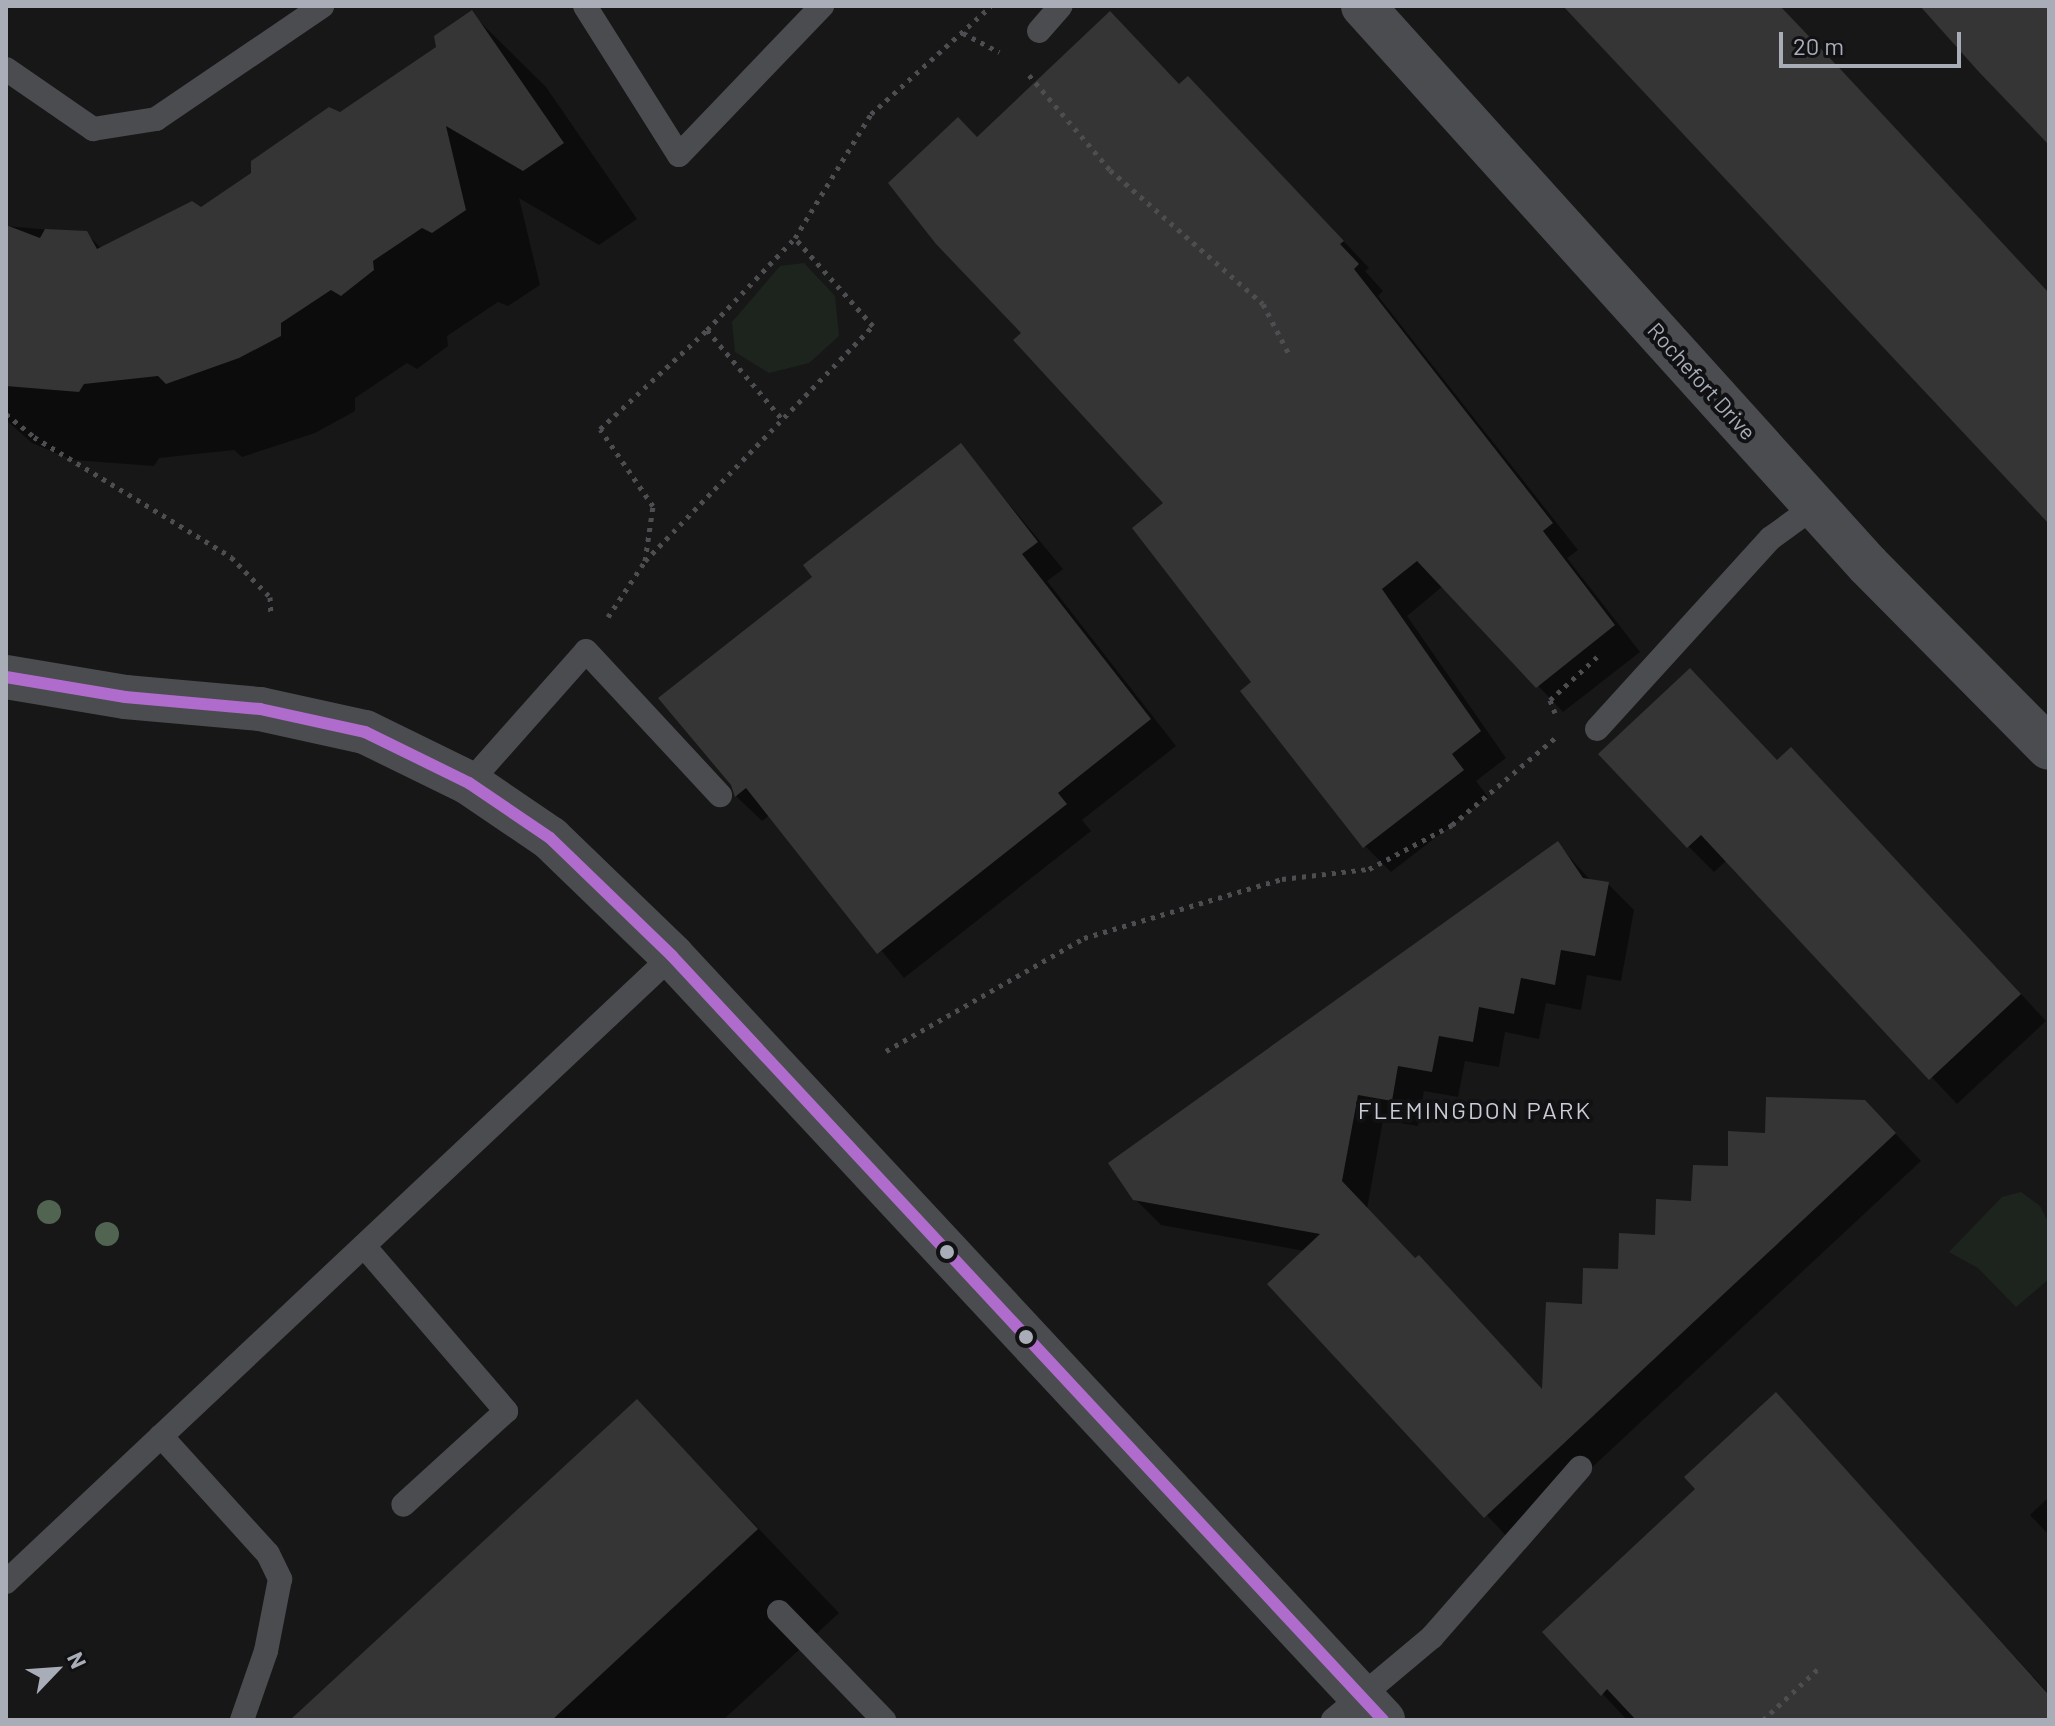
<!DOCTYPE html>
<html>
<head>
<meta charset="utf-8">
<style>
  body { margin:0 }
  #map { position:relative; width:2055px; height:1726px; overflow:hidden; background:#171717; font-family:Barlow,sans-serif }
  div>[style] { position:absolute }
  .green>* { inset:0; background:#1d241e }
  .shadow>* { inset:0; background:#0007 }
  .building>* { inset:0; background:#353536 }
  .path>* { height:5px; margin-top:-2.5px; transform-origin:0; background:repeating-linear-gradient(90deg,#4d4e52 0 4px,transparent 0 10px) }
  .service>* { height:24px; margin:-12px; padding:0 12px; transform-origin:12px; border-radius:12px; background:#4b4c50 }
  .minor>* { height:44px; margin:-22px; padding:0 22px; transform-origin:22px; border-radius:22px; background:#4b4c50 }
  .tertiary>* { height:44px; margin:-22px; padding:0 22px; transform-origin:22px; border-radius:22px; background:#4b4c50 }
  .bus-1>* { height:12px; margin:-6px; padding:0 6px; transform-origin:6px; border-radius:6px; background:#b06ccc }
  .trees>* { width:24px; height:24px; margin:-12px; border-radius:50%; background:#506451 }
  .dots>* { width:22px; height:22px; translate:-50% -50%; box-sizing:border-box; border:4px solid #111113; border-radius:50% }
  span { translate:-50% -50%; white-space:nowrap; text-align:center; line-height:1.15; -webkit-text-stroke:8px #111113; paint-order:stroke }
  .street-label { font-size:22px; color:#a8adb8 }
  .neighbourhood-label { font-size:24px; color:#c9ccd4; letter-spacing:2px }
  .frame { position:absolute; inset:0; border:8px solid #a8adb8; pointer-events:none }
  .north { position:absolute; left:16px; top:1630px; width:80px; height:80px; -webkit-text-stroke:6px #111113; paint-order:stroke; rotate:65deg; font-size:22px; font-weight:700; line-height:32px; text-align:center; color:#a8adb8 }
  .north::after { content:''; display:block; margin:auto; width:28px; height:36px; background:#a8adb8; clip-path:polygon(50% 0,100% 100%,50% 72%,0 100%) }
  .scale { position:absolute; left:1779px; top:32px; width:182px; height:36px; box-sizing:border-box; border:4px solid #a8adb8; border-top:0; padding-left:10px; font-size:24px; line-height:28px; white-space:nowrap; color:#a8adb8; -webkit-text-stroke:6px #111113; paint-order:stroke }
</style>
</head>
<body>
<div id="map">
  <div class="green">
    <div style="clip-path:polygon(804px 263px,835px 296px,839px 336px,809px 363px,769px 373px,735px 352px,732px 322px,780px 266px)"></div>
    <div style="clip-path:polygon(2021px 1192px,2040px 1206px,2049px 1224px,2049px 1279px,2016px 1307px,1978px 1268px,1949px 1252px,2002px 1197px)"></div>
  </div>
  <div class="shadow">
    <div style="clip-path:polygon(471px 13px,546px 87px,637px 219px,599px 245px,519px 198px,540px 285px,508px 306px,498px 302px,447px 336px,448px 346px,417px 369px,407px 363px,355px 398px,355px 411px,315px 433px,242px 457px,234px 450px,159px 458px,154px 466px,73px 460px,32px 443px,6px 420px,6px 226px,86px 233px,102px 249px,201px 210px,438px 48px)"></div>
    <div style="clip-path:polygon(1180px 86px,1214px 104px,1369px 268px,1365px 271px,1383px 291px,1378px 296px,1578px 550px,1567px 558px,1640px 652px,1563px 712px,1443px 586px,1407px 616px,1506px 758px,1476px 781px,1488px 797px,1391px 872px,1365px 846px,1254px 682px,1166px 504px,1024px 333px,977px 140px)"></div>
    <div style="clip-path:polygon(961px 446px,1063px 569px,1047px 581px,1176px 746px,1082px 820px,1091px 831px,904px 978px,770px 815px,762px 821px,736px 796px,815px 577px)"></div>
    <div style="clip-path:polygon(1778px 762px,1817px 775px,2046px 1021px,1957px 1104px,1727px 860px,1714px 872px,1688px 846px)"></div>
    <div style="clip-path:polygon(1558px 844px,1591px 881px,1608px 884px,1634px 910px,1621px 981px,1587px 975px,1581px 1010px,1546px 1003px,1539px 1039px,1505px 1032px,1499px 1067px,1465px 1061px,1458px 1097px,1424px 1091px,1418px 1126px,1383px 1120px,1367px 1209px,1544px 1392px,1584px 1306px,1767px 1135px,1891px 1129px,1921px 1161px,1512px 1542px,1270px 1284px,1305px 1251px,1161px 1225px,1134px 1198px)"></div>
    <div style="clip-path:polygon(1776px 1394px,2049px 1694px,2049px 1720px,1627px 1720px,1545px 1632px,1698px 1489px)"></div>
    <div style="clip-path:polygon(637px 1401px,839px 1613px,723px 1720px,293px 1720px)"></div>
    <div style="clip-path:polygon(2049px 1497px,2049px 1535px,2030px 1515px)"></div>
  </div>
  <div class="building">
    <div style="clip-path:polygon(1563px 6px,1780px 6px,1843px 72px,2049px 293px,2049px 524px)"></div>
    <div style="clip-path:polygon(1920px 6px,2049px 6px,2049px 145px,1979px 72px)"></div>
    <div style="clip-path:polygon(472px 10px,564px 143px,523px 171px,446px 126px,466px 210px,432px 233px,422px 228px,373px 261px,374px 270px,341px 296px,331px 290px,281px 323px,281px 336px,239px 358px,166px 384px,158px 376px,84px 384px,79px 392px,6px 386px,6px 225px,40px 238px,45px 229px,87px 231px,97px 249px,192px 201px,201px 207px,251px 173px,251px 161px,329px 107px,340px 112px,436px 47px,434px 36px)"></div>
    <div style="clip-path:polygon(1110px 11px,1179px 84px,1188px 76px,1344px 241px,1340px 244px,1359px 264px,1354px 269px,1553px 523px,1543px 531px,1615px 625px,1536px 688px,1417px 561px,1382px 589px,1481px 731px,1452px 754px,1464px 770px,1363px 848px,1240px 691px,1251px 682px,1132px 528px,1163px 503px,1013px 340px,1021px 333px,936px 244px,888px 183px,958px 117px,977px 137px)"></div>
    <div style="clip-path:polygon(961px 443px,1038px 542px,1022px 554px,1151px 719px,1058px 793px,1067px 804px,877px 954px,746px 788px,735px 797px,731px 785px,658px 698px,812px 577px,803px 565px)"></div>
    <div style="clip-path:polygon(1690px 668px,1777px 760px,1791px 747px,2021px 994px,1929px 1080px,1701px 835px,1687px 848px,1598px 754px)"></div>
    <div style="clip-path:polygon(1558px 841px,1583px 878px,1609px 882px,1595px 956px,1561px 950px,1555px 985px,1521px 978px,1514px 1014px,1479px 1007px,1473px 1042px,1439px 1036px,1432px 1072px,1398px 1066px,1392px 1101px,1358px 1095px,1342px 1181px,1415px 1258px,1419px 1255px,1542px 1389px,1546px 1302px,1582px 1304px,1583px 1268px,1618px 1269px,1619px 1233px,1655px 1235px,1656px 1199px,1691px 1201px,1693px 1165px,1728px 1166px,1728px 1131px,1765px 1133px,1766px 1097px,1865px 1100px,1896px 1133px,1484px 1518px,1267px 1284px,1320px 1234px,1133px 1200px,1108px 1163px)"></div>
    <div style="clip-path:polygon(1776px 1392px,2049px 1695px,2049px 1720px,1636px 1720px,1607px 1689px,1601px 1696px,1542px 1632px,1695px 1489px,1684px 1477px)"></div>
    <div style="clip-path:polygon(637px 1399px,758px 1529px,552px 1720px,290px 1720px)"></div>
  </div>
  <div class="path">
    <div style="left:963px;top:33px;width:41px;rotate:27.8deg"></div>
    <div style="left:1029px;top:75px;width:125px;rotate:49.5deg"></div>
    <div style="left:1110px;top:170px;width:203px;rotate:41.2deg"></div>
    <div style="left:1263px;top:304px;width:59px;rotate:62.6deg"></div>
    <div style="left:707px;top:330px;width:116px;rotate:49.9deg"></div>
    <div style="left:6px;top:414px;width:36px;rotate:39deg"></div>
    <div style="left:34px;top:437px;width:231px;rotate:31.3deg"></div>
    <div style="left:231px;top:557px;width:56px;rotate:45.7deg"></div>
    <div style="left:270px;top:597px;width:18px;rotate:87deg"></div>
    <div style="left:645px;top:561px;width:327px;rotate:-45.9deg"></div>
    <div style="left:873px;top:326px;width:118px;rotate:-131.6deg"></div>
    <div style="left:608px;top:617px;width:67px;rotate:-56.5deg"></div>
    <div style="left:645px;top:561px;width:56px;rotate:-81.7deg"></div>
    <div style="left:653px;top:506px;width:93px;rotate:-124.5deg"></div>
    <div style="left:600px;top:429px;width:146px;rotate:-42.8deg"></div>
    <div style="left:707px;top:330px;width:127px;rotate:-46.3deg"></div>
    <div style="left:795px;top:238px;width:145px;rotate:-58.5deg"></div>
    <div style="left:871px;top:114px;width:161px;rotate:-42deg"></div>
    <div style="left:1555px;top:713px;width:14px;rotate:-111deg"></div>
    <div style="left:1550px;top:700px;width:64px;rotate:-42.5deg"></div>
    <div style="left:886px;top:1051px;width:228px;rotate:-29.7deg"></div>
    <div style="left:1084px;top:938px;width:207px;rotate:-16.6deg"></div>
    <div style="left:1282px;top:879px;width:88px;rotate:-6.6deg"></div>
    <div style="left:1369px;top:869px;width:94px;rotate:-27.9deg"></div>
    <div style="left:1452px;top:825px;width:135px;rotate:-40.2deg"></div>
    <div style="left:1763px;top:1720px;width:78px;rotate:-42.9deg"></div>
  </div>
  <div class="service">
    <div style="left:585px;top:6px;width:176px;rotate:57.8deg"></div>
    <div style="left:679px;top:155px;width:207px;rotate:-46.2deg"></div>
    <div style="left:1039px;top:31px;width:33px;rotate:-49deg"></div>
    <div style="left:6px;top:69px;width:106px;rotate:34.6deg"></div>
    <div style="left:93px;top:129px;width:64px;rotate:-9deg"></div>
    <div style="left:156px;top:119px;width:201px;rotate:-34.2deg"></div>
    <div style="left:1597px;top:729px;width:258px;rotate:-47.7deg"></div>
    <div style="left:1771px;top:538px;width:54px;rotate:-36deg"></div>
    <div style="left:469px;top:783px;width:176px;rotate:-48.4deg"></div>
    <div style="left:586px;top:651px;width:197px;rotate:47.1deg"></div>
    <div style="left:364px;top:1246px;width:218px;rotate:49.3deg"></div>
    <div style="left:506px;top:1411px;width:139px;rotate:137.6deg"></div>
    <div style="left:161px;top:1436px;width:159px;rotate:47.8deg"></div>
    <div style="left:268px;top:1554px;width:28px;rotate:64deg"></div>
    <div style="left:280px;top:1579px;width:73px;rotate:101deg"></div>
    <div style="left:266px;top:1651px;width:73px;rotate:109.2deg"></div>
    <div style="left:6px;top:1582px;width:914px;rotate:-43.23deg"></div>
    <div style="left:779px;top:1612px;width:151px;rotate:45.8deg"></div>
    <div style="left:1333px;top:1720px;width:129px;rotate:-40deg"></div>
    <div style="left:1432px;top:1637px;width:225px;rotate:-48.8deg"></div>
  </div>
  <div class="minor">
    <div style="left:1363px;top:6px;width:753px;rotate:47.91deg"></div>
    <div style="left:1868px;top:565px;width:257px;rotate:45.3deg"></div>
  </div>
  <div class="tertiary">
    <div style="left:6px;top:677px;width:121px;rotate:9.5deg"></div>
    <div style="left:125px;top:697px;width:136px;rotate:5.1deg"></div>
    <div style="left:260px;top:709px;width:107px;rotate:12.4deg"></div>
    <div style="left:365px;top:732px;width:116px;rotate:26.1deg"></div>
    <div style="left:469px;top:783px;width:98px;rotate:34.2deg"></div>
    <div style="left:550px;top:838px;width:170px;rotate:44deg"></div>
    <div style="left:672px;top:956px;width:1044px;rotate:47.06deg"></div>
  </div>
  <div class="bus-1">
    <div style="left:6px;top:677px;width:121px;rotate:9.5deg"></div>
    <div style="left:125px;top:697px;width:136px;rotate:5.1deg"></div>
    <div style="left:260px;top:709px;width:107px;rotate:12.4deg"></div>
    <div style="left:365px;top:732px;width:116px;rotate:26.1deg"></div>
    <div style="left:469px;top:783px;width:98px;rotate:34.2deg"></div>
    <div style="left:550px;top:838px;width:170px;rotate:44deg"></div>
    <div style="left:672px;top:956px;width:1044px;rotate:47.06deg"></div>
  </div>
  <div class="trees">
    <div style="left:49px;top:1212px"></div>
    <div style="left:107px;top:1234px"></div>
  </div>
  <div class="dots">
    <div style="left:947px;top:1252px;background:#a8adb8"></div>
    <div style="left:1026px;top:1337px;background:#a8adb8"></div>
  </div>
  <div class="street-label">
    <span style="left:1702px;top:381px;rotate:48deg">Rochefort Drive</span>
  </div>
  <div class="neighbourhood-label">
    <span style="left:1475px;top:1110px">FLEMINGDON PARK</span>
  </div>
  <div class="frame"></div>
  <div class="north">N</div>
  <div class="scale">20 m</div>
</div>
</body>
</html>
